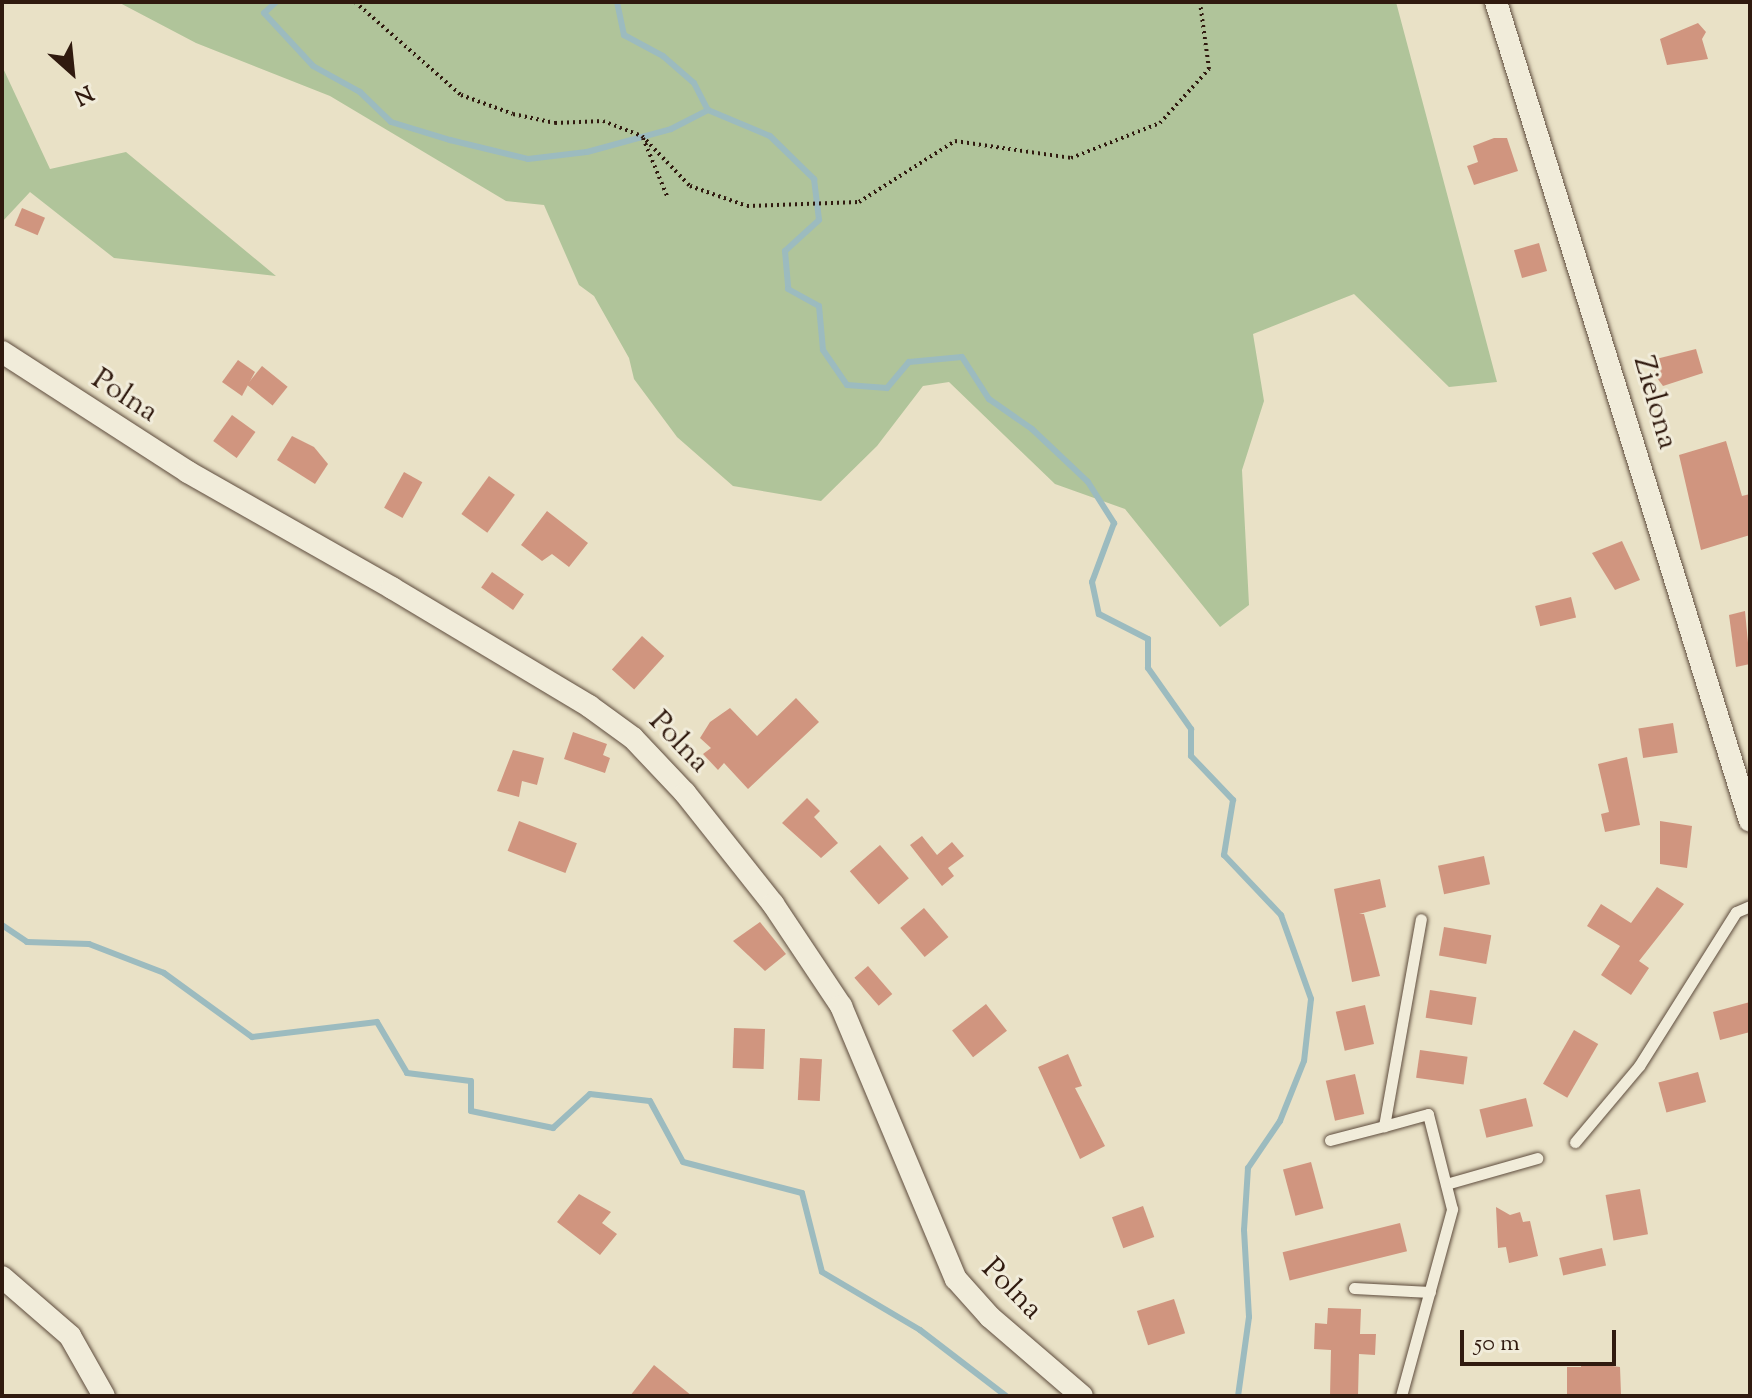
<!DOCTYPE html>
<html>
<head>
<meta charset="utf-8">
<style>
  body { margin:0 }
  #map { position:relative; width:1752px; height:1398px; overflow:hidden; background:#e9e1c6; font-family:"Sorts Mill Goudy",serif }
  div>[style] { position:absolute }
  .green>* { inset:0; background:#b0c49a }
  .stream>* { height:6px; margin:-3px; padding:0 3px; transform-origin:3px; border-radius:3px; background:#9cbbbf }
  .building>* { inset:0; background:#d0957f; transform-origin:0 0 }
  .path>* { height:4px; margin-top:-2px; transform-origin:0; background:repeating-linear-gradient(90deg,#301a0f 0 2px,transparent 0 6px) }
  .roads { filter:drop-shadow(0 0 2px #5e4c3d) drop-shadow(0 0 2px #5e4c3d) }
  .lane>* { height:11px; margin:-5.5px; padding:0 5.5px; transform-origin:5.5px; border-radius:5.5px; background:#f1ecda }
  .street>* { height:22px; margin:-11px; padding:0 11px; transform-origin:11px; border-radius:11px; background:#f1ecda }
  span { translate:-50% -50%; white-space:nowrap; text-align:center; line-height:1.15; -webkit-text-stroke:6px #f1ecda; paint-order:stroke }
  .street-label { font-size:30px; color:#301a0f }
  .frame { position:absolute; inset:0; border:4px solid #301a0f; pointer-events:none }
  .north { position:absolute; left:32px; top:32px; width:80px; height:80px; -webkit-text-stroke:6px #f1ecda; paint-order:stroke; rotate:153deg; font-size:22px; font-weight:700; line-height:32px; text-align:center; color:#301a0f }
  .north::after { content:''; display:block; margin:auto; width:28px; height:36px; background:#301a0f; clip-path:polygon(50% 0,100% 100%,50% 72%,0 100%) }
  .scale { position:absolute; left:1460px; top:1330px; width:156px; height:36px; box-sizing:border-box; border:4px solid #301a0f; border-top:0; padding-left:10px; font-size:24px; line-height:28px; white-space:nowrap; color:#301a0f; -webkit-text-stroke:6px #f1ecda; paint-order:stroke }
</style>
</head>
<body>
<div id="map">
  <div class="green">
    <div style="clip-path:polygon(118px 2px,1396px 2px,1497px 382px,1449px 387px,1354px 294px,1253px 334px,1264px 401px,1242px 470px,1249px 605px,1220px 627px,1125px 509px,1055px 484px,949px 382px,923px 386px,877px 446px,821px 501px,733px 486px,677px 437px,634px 379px,629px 358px,594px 296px,579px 285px,544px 205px,506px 201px,330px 96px,196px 43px)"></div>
    <div style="clip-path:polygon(2px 66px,50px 169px,126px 152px,276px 276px,114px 258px,30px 192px,2px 222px)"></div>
  </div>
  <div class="stream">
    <div style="left:276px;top:2px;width:16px;rotate:137deg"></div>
    <div style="left:264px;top:13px;width:72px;rotate:47.2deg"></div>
    <div style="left:313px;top:66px;width:54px;rotate:29deg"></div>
    <div style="left:360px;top:92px;width:43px;rotate:44.1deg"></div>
    <div style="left:391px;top:122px;width:62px;rotate:17deg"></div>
    <div style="left:450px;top:140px;width:80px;rotate:13.7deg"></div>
    <div style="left:528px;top:159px;width:59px;rotate:-6.8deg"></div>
    <div style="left:587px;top:152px;width:87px;rotate:-15.3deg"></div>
    <div style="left:671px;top:129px;width:42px;rotate:-27.2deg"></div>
    <div style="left:708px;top:110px;width:67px;rotate:22.8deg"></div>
    <div style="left:770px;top:136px;width:62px;rotate:44.3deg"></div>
    <div style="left:814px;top:179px;width:41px;rotate:83deg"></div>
    <div style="left:819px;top:220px;width:46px;rotate:137.6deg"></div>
    <div style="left:785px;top:251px;width:38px;rotate:85deg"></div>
    <div style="left:788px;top:289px;width:35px;rotate:29deg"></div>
    <div style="left:819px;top:306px;width:44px;rotate:84.8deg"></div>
    <div style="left:823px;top:350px;width:42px;rotate:55.6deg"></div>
    <div style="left:847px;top:385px;width:40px;rotate:4.3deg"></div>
    <div style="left:887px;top:388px;width:34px;rotate:-50deg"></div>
    <div style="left:909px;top:362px;width:53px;rotate:-5.4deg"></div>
    <div style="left:962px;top:357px;width:50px;rotate:57.3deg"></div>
    <div style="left:989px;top:399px;width:52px;rotate:34.9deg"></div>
    <div style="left:1032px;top:429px;width:77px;rotate:43.4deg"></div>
    <div style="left:1088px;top:482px;width:49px;rotate:57.6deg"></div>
    <div style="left:1114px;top:523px;width:63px;rotate:110.4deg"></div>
    <div style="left:1092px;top:582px;width:33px;rotate:78deg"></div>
    <div style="left:1099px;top:614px;width:55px;rotate:27deg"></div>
    <div style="left:1148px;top:639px;width:29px;rotate:90deg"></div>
    <div style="left:1148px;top:668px;width:75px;rotate:54.8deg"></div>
    <div style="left:1191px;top:729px;width:27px;rotate:90deg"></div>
    <div style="left:1191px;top:756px;width:61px;rotate:46.3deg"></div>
    <div style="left:1233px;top:800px;width:56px;rotate:99.3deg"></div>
    <div style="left:1224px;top:855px;width:83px;rotate:46.5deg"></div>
    <div style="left:1281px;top:915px;width:89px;rotate:70.3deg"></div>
    <div style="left:1311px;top:999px;width:62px;rotate:96.4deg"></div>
    <div style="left:1304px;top:1061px;width:65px;rotate:111.8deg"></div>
    <div style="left:1280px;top:1121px;width:57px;rotate:124.2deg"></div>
    <div style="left:1248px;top:1168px;width:62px;rotate:93.7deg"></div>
    <div style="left:1244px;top:1230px;width:87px;rotate:86.7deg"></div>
    <div style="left:1249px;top:1317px;width:80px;rotate:97.9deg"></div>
    <div style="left:617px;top:2px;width:34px;rotate:78deg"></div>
    <div style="left:624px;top:35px;width:44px;rotate:28.3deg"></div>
    <div style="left:663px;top:56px;width:41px;rotate:41.1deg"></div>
    <div style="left:694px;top:83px;width:30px;rotate:63deg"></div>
    <div style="left:2px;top:925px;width:30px;rotate:34deg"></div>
    <div style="left:27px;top:942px;width:62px;rotate:1.8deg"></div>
    <div style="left:89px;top:944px;width:80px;rotate:21.1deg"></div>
    <div style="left:164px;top:973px;width:109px;rotate:36deg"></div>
    <div style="left:252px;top:1037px;width:126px;rotate:-6.8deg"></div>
    <div style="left:377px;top:1022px;width:59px;rotate:59.5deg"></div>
    <div style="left:407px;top:1073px;width:64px;rotate:7.1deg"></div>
    <div style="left:471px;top:1081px;width:30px;rotate:90deg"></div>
    <div style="left:471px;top:1111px;width:84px;rotate:11.7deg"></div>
    <div style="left:553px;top:1128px;width:50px;rotate:-42.6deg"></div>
    <div style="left:590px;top:1094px;width:60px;rotate:6.7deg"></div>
    <div style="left:650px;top:1101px;width:69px;rotate:61.6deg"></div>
    <div style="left:683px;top:1162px;width:123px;rotate:14.6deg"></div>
    <div style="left:802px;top:1193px;width:81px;rotate:75.8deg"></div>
    <div style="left:822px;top:1272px;width:114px;rotate:30.6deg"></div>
    <div style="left:920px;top:1330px;width:108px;rotate:37.5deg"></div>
  </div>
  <div class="building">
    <div style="clip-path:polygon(1698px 23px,1706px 32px,1702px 39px,1708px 59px,1667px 65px,1660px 39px)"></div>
    <div style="clip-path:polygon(1494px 138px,1507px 138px,1518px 171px,1474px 185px,1467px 166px,1478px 162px,1473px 146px)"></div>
    <div style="left:22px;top:208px;width:25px;height:19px;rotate:23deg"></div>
    <div style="left:1539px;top:243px;width:29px;height:26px;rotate:74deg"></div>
    <div style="clip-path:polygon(1696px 349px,1703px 373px,1663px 386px,1654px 374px,1656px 359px)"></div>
    <div style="clip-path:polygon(238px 360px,255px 372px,242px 396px,222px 382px)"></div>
    <div style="left:262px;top:366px;width:33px;height:24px;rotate:39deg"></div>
    <div style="left:232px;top:415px;width:29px;height:32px;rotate:36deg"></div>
    <div style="clip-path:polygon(292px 436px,314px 447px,328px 464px,315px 484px,277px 460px)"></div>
    <div style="clip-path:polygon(1726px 441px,1742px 496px,1750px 494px,1750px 535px,1701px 550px,1679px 455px)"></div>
    <div style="left:404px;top:472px;width:21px;height:41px;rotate:29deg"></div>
    <div style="left:489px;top:476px;width:32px;height:47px;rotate:36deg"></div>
    <div style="clip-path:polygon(547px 511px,588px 543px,569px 567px,552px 554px,542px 561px,521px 545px)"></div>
    <div style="clip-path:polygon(1622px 541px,1640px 580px,1615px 590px,1592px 553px)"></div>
    <div style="left:492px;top:572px;width:39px;height:19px;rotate:35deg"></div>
    <div style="left:1571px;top:597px;width:21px;height:37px;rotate:76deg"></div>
    <div style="clip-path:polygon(1745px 611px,1750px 664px,1736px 667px,1729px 615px)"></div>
    <div style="left:642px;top:636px;width:30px;height:45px;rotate:42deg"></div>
    <div style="clip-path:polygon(796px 698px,819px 722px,748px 789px,724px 763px,718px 770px,703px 754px,711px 748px,700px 738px,710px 722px,730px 708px,757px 736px)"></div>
    <div style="left:1673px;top:723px;width:30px;height:35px;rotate:81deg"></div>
    <div style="clip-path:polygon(573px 732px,607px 744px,603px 755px,610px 758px,605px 773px,564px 759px)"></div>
    <div style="clip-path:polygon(513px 750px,544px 758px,537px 785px,522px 781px,519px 797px,497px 791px)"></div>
    <div style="clip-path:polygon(1627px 757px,1640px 825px,1605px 832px,1601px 814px,1609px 812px,1598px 764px)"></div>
    <div style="clip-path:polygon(807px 798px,820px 811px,814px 817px,838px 843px,821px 858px,782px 823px)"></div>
    <div style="left:519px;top:821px;width:62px;height:32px;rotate:21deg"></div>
    <div style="clip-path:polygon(1660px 821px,1692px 826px,1687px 868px,1660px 864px)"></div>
    <div style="clip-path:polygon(922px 836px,937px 855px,952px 842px,964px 856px,948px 868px,954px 876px,942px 886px,910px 845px)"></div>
    <div style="left:880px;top:845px;width:44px;height:40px;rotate:49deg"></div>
    <div style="left:1484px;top:856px;width:29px;height:47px;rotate:78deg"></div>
    <div style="clip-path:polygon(1380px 879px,1386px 907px,1359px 914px,1364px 914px,1380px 976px,1352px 982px,1334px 889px)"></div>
    <div style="clip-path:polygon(1657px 887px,1684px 904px,1639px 961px,1649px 968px,1631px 995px,1601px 975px,1620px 946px,1587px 926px,1601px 904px,1631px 923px)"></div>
    <div style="left:924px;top:908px;width:38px;height:31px;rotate:50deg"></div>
    <div style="clip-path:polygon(760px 922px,786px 954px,765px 971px,733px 941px)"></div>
    <div style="left:1444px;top:927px;width:48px;height:29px;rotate:10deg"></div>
    <div style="left:868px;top:966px;width:37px;height:18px;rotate:49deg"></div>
    <div style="left:1430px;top:990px;width:47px;height:28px;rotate:9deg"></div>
    <div style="clip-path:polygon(1750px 1002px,1750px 1032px,1720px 1040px,1713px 1012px)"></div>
    <div style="left:986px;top:1004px;width:34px;height:43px;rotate:52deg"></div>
    <div style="left:1365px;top:1005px;width:40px;height:30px;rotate:77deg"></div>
    <div style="left:734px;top:1028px;width:31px;height:40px;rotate:2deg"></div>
    <div style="left:1574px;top:1030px;width:28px;height:62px;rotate:30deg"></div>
    <div style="left:1420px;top:1050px;width:48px;height:28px;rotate:8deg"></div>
    <div style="clip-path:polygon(1068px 1054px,1082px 1086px,1075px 1088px,1105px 1146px,1080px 1159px,1038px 1067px)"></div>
    <div style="left:800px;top:1058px;width:22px;height:42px;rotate:3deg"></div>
    <div style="left:1698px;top:1072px;width:31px;height:41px;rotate:75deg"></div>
    <div style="left:1355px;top:1074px;width:41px;height:30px;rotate:77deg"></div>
    <div style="left:1526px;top:1098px;width:29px;height:48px;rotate:76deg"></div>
    <div style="left:1311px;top:1162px;width:48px;height:29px;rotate:75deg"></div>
    <div style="left:1640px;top:1189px;width:46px;height:35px;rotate:80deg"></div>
    <div style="clip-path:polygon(579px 1194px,611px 1212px,602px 1223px,617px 1234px,600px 1255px,557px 1222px)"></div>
    <div style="left:1143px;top:1206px;width:33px;height:33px;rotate:70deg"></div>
    <div style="clip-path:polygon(1496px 1207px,1510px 1215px,1520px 1212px,1523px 1222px,1530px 1221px,1538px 1256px,1509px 1263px,1506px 1247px,1498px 1248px)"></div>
    <div style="left:1400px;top:1223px;width:29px;height:121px;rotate:76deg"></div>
    <div style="left:1602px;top:1248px;width:18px;height:44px;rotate:77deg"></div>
    <div style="left:1174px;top:1299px;width:36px;height:39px;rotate:72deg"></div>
    <div style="clip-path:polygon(1328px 1308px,1361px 1309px,1360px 1334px,1376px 1334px,1375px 1355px,1359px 1354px,1358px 1396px,1330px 1396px,1331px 1350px,1314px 1349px,1315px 1323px,1327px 1324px)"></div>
    <div style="clip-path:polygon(1581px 1362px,1620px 1367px,1621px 1394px,1567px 1396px,1567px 1367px,1581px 1367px)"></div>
    <div style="clip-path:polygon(654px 1365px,692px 1396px,630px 1396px)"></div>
  </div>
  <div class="path">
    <div style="left:355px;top:2px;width:141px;rotate:41.3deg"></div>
    <div style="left:461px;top:95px;width:55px;rotate:20.1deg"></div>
    <div style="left:513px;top:114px;width:43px;rotate:12.1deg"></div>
    <div style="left:555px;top:123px;width:48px;rotate:-2.4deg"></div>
    <div style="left:603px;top:121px;width:42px;rotate:21deg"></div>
    <div style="left:642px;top:136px;width:69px;rotate:46.2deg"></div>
    <div style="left:690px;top:186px;width:60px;rotate:19.3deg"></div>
    <div style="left:747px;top:206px;width:112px;rotate:-2deg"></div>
    <div style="left:859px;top:202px;width:114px;rotate:-32.4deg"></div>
    <div style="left:955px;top:141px;width:117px;rotate:8.3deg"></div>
    <div style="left:1071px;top:158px;width:96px;rotate:-21.5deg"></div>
    <div style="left:1160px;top:123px;width:73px;rotate:-47.8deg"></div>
    <div style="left:1209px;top:69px;width:68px;rotate:-97.7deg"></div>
    <div style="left:643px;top:138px;width:63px;rotate:67.5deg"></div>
  </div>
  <div class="roads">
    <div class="lane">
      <div style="left:1330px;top:1140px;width:56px;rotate:-14.5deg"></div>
      <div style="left:1575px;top:1142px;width:99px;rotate:-49.9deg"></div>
      <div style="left:1639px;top:1066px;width:182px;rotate:-57.8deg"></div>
      <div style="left:1736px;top:912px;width:15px;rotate:-23deg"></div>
      <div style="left:1446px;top:1184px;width:95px;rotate:-15.9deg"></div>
      <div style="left:1354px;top:1288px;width:76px;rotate:3deg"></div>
      <div style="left:1401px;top:1396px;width:194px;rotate:-74.7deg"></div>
      <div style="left:1452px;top:1209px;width:98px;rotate:-104.2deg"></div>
      <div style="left:1428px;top:1114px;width:46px;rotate:164.7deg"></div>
      <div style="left:1384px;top:1126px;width:210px;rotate:-79.9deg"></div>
    </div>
    <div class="street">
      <div style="left:1496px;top:2px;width:857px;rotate:72.77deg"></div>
      <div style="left:2px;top:352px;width:221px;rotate:32.8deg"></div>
      <div style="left:188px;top:472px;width:235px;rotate:29.6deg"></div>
      <div style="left:392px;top:588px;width:230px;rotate:30.9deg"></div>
      <div style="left:589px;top:706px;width:54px;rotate:36deg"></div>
      <div style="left:633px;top:738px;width:76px;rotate:46.6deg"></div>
      <div style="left:685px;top:793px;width:142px;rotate:51.6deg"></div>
      <div style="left:773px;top:904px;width:123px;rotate:56.3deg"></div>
      <div style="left:841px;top:1006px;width:296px;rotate:67.2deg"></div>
      <div style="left:956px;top:1279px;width:51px;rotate:48.2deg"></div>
      <div style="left:990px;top:1317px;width:121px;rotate:40.7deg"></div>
      <div style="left:2px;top:1277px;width:90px;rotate:40.9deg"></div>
      <div style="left:70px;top:1336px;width:69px;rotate:60.5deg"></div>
    </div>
  </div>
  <div class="street-label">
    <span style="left:124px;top:397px;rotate:33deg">Polna</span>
    <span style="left:1654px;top:403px;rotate:74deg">Zielona</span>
    <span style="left:678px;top:743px;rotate:46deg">Polna</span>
    <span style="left:1011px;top:1290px;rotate:45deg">Polna</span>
  </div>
  <div class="frame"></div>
  <div class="north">N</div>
  <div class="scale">50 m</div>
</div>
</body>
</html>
